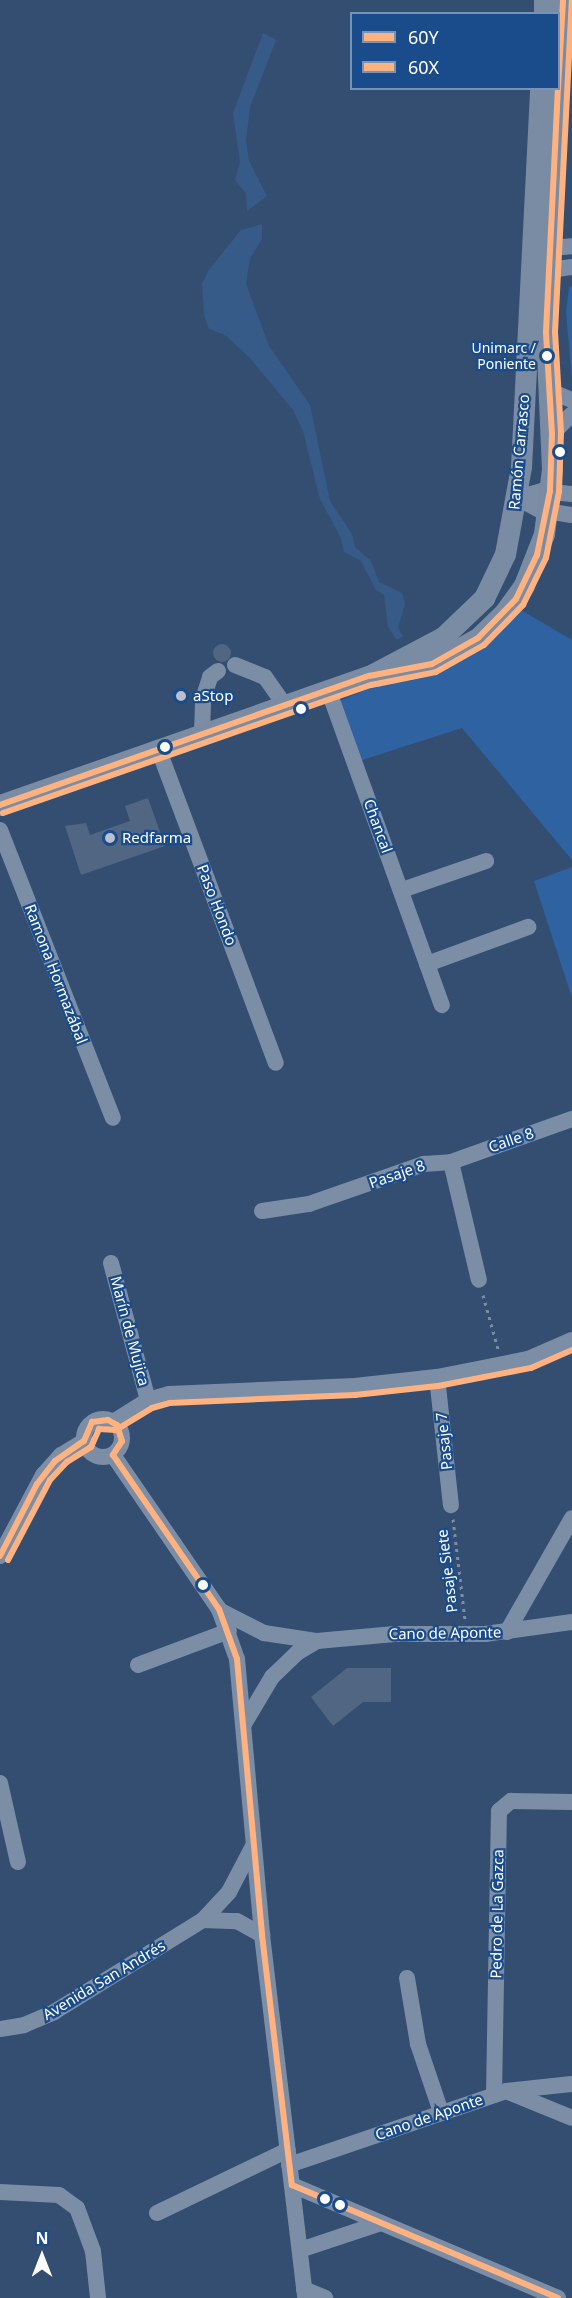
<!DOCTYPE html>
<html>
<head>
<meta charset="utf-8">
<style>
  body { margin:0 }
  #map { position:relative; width:572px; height:2298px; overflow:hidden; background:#344e71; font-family:"Noto Sans",sans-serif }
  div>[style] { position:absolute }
  .green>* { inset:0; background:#2e62a1 }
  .water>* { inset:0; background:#375b88 }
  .building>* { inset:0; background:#506682 }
  .round { border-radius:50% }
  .path>* { height:3px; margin-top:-1.5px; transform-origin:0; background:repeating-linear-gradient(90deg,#7b8ea6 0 3px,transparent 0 7.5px) }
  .minor>* { height:16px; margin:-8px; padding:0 8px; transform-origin:8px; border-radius:8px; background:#7b8ea6 }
  .minor>.ring { margin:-8px; padding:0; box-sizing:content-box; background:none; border:16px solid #7b8ea6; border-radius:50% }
  .major>* { height:21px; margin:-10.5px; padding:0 10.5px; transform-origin:10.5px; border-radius:10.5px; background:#7a8ca3 }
  .bus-1>* { height:6px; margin:-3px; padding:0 3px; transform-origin:3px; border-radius:3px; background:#ffb280 }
  .bus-2>* { height:6px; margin:-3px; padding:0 3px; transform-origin:3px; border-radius:3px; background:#ffb280 }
  .dots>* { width:16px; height:16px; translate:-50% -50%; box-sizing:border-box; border:3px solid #1a4b8b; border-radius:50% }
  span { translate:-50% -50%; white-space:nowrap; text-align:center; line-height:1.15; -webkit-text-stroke:4.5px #1a4b8b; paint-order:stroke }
  .bus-label { font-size:14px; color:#fff }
  .right { translate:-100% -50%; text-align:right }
  .street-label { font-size:15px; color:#fff }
  .poi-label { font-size:15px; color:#fff }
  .left { translate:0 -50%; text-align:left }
  .legend { position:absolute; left:350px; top:12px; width:210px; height:78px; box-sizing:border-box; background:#1a4b8b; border:2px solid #7693b9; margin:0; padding:8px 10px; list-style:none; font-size:18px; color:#fff }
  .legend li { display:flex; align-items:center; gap:12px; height:30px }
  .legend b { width:30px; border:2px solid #7693b9 }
  .north { position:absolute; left:12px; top:2226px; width:60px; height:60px; -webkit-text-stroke:4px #1a4b8b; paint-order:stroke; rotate:0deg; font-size:16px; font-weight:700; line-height:24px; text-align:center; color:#fff }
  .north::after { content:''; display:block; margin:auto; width:21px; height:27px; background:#fff; clip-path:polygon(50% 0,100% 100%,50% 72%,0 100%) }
</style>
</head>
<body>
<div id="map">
  <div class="green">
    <div style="clip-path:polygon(572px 286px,572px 380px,566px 312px,569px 287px)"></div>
    <div style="clip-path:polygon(511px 604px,572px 640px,572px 860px,462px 728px,359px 761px,337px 702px,413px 670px)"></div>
    <div style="clip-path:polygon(572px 867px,572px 998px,534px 881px)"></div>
  </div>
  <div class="water">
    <div style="clip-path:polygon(263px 33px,276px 40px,250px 107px,246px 141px,249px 161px,267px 196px,247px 211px,246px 193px,235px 180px,240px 162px,233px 113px)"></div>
    <div style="clip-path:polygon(262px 224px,262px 239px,250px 258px,246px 284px,269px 346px,310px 405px,330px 501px,352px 534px,355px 547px,371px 561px,379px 582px,402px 593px,405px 604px,398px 628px,403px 636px,397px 640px,388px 627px,384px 595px,376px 590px,361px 561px,344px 552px,341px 538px,320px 499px,303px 431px,293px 410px,250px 358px,225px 335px,209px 329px,204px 315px,202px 284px,208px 271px,241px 230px)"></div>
  </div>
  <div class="building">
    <div class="round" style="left:213px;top:644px;width:18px;height:18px"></div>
    <div style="clip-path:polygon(148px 798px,165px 846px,81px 875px,65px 826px,86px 823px,90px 835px,130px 821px,125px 806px)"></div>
    <div style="clip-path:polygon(347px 1668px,391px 1668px,391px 1702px,363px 1702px,333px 1726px,311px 1697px)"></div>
  </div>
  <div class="path">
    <div style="left:483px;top:1295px;width:56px;rotate:74.5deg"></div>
    <div style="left:453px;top:1519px;width:102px;rotate:83.2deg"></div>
  </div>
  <div class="minor">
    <div style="left:551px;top:248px;width:21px;rotate:-5deg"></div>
    <div style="left:550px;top:270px;width:22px;rotate:-8deg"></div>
    <div style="left:548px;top:390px;width:26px;rotate:23deg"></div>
    <div style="left:552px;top:434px;width:28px;rotate:-45deg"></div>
    <div style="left:517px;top:498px;width:26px;rotate:28deg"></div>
    <div style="left:540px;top:510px;width:32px;rotate:9deg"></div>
    <div style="left:517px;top:498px;width:26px;rotate:-16deg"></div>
    <div style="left:542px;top:491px;width:30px;rotate:6deg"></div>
    <div style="left:235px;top:665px;width:32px;rotate:22deg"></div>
    <div style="left:265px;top:677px;width:33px;rotate:55deg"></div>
    <div style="left:328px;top:689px;width:336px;rotate:70.2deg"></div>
    <div style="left:202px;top:732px;width:33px;rotate:-88deg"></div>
    <div style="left:203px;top:699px;width:23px;rotate:-72deg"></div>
    <div style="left:210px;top:677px;width:10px;rotate:-37deg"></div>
    <div style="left:158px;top:748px;width:336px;rotate:69.5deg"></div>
    <div style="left:0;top:830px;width:309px;rotate:68.6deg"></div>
    <div style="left:402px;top:890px;width:89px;rotate:-19deg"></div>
    <div style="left:427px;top:964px;width:108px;rotate:-20.1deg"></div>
    <div style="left:451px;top:1162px;width:121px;rotate:76.7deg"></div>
    <div style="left:262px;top:1211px;width:48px;rotate:-8.5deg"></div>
    <div style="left:309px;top:1204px;width:122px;rotate:-19.2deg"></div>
    <div style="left:424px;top:1164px;width:27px;rotate:-4deg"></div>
    <div style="left:451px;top:1162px;width:128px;rotate:-19.6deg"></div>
    <div style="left:111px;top:1263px;width:142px;rotate:74.9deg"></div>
    <div style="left:437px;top:1377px;width:129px;rotate:83.8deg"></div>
    <div class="ring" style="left:84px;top:1419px;width:22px;height:22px"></div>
    <div style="left:113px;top:1422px;width:41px;rotate:-32.2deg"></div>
    <div style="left:148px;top:1400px;width:22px;rotate:-16deg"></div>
    <div style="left:169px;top:1394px;width:186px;rotate:-2.5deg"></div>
    <div style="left:355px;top:1386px;width:82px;rotate:-6.3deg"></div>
    <div style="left:437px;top:1377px;width:93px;rotate:-11.2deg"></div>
    <div style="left:528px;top:1359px;width:48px;rotate:-23.4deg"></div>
    <div style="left:113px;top:1455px;width:187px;rotate:55.5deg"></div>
    <div style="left:219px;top:1609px;width:53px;rotate:70.2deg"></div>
    <div style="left:237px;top:1659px;width:277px;rotate:84.8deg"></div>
    <div style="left:262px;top:1935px;width:366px;rotate:83.2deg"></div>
    <div style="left:0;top:1556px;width:92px;rotate:-62deg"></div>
    <div style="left:43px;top:1475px;width:27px;rotate:-48deg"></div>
    <div style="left:61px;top:1455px;width:27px;rotate:-31deg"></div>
    <div style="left:219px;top:1610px;width:51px;rotate:27.1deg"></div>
    <div style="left:264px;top:1633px;width:54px;rotate:8.6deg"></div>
    <div style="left:317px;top:1641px;width:78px;rotate:-5.1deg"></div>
    <div style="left:395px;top:1634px;width:90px"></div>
    <div style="left:485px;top:1634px;width:88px;rotate:-7.9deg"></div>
    <div style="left:507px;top:1632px;width:131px;rotate:-60.3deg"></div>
    <div style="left:138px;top:1665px;width:97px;rotate:-20.5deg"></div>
    <div style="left:244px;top:1724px;width:55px;rotate:-59.2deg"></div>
    <div style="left:272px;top:1677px;width:35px;rotate:-44deg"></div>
    <div style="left:297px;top:1653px;width:23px;rotate:-31deg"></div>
    <div style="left:0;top:1783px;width:81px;rotate:77.2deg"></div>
    <div style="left:203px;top:1920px;width:34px;rotate:2deg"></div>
    <div style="left:237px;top:1921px;width:29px;rotate:29deg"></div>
    <div style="left:407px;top:1978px;width:67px;rotate:80.5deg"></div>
    <div style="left:418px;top:2044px;width:72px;rotate:71.3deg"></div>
    <div style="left:0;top:2029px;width:24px;rotate:-9deg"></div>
    <div style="left:24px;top:2025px;width:33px;rotate:-23deg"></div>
    <div style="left:54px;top:2012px;width:175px;rotate:-31.7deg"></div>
    <div style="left:203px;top:1920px;width:38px;rotate:-47deg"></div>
    <div style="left:229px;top:1892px;width:50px;rotate:-62.4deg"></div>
    <div style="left:506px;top:2091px;width:71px;rotate:22.2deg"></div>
    <div style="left:494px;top:2095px;width:284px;rotate:-89deg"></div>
    <div style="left:499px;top:1811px;width:16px;rotate:-40deg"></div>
    <div style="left:511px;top:1801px;width:61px;rotate:0.9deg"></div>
    <div style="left:289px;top:2165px;width:229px;rotate:-18.8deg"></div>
    <div style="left:506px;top:2091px;width:66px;rotate:-6.1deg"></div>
    <div style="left:292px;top:2185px;width:289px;rotate:23deg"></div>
    <div style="left:0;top:2192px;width:59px;rotate:2.9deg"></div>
    <div style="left:59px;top:2195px;width:22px;rotate:36deg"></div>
    <div style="left:77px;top:2208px;width:46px;rotate:69.6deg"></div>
    <div style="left:93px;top:2251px;width:47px;rotate:83.9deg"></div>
    <div style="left:157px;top:2213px;width:145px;rotate:-25.7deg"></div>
    <div style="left:300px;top:2250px;width:85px;rotate:-18.4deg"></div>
    <div style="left:304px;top:2289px;width:23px;rotate:23deg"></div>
  </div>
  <div class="major">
    <div style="left:544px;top:14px;width:14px;rotate:-90deg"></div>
    <div style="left:376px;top:676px;width:57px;rotate:-12.1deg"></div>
    <div style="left:432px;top:664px;width:53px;rotate:-29.5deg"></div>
    <div style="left:478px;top:638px;width:36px;rotate:-44deg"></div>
    <div style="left:504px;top:613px;width:34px;rotate:-54deg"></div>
    <div style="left:524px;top:585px;width:55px;rotate:-68.6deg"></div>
    <div style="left:544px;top:534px;width:65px;rotate:-83deg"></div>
    <div style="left:552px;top:469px;width:137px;rotate:-92.5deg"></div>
    <div style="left:546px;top:332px;width:332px;rotate:-87.1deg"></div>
    <div style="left:0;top:805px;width:391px;rotate:-19.3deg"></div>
    <div style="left:369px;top:676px;width:84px;rotate:-27.8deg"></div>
    <div style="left:443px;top:637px;width:57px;rotate:-43.6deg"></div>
    <div style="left:484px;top:598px;width:49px;rotate:-64.5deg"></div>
    <div style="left:505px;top:554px;width:88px;rotate:-79.6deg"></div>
    <div style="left:521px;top:467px;width:379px;rotate:-87.1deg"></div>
  </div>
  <div class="bus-1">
    <div style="left:558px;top:88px;width:88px;rotate:-86.7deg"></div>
    <div style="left:0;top:805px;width:391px;rotate:-19.3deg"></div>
    <div style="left:369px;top:676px;width:64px;rotate:-10.8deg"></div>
    <div style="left:432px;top:664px;width:53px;rotate:-29.5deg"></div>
    <div style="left:478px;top:638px;width:54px;rotate:-45.7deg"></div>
    <div style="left:516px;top:599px;width:49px;rotate:-64.5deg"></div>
    <div style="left:537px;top:555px;width:65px;rotate:-78.5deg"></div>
    <div style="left:550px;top:491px;width:57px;rotate:-88deg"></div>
    <div style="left:552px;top:434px;width:102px;rotate:-93.4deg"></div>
    <div style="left:546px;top:332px;width:244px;rotate:-87.2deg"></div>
    <div style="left:0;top:1556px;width:81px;rotate:-62.8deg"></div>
    <div style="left:37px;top:1484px;width:29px;rotate:-52deg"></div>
    <div style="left:55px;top:1461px;width:35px;rotate:-35deg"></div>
    <div style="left:84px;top:1441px;width:21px;rotate:-67deg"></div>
    <div style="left:92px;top:1422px;width:16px;rotate:-7deg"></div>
    <div style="left:108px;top:1420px;width:10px;rotate:29deg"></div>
    <div style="left:117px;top:1425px;width:17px;rotate:73deg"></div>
    <div style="left:122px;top:1441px;width:17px;rotate:123deg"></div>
    <div style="left:113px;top:1455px;width:187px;rotate:55.5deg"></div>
    <div style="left:219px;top:1609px;width:53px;rotate:70.2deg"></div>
    <div style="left:237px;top:1659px;width:277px;rotate:84.8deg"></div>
    <div style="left:262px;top:1935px;width:252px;rotate:83.2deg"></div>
    <div style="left:292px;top:2185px;width:289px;rotate:23deg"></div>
  </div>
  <div class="bus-2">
    <div style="left:3px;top:813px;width:390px;rotate:-19.2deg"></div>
    <div style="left:371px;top:685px;width:66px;rotate:-11.3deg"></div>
    <div style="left:436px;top:672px;width:55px;rotate:-29.4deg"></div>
    <div style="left:484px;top:645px;width:56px;rotate:-45.7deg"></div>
    <div style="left:523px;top:605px;width:52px;rotate:-63.9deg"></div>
    <div style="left:546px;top:558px;width:67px;rotate:-78.9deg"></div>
    <div style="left:559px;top:492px;width:59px;rotate:-88.1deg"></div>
    <div style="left:561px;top:433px;width:101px;rotate:-93.4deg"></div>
    <div style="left:555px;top:332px;width:332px;rotate:-87.1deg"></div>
    <div style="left:8px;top:1560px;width:90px;rotate:-62.3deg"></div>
    <div style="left:50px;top:1480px;width:25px;rotate:-47deg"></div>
    <div style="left:67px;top:1462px;width:28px;rotate:-32deg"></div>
    <div style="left:91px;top:1447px;width:20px;rotate:-66deg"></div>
    <div style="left:99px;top:1429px;width:17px;rotate:3deg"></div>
    <div style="left:116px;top:1430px;width:42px;rotate:-31.4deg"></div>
    <div style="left:152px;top:1408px;width:19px;rotate:-16deg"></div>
    <div style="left:170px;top:1403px;width:185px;rotate:-2.5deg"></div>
    <div style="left:355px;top:1395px;width:83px;rotate:-6.2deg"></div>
    <div style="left:438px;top:1386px;width:95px;rotate:-11deg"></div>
    <div style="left:531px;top:1368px;width:45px;rotate:-23.7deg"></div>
  </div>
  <div class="dots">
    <div style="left:547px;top:356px;background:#fff"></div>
    <div style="left:560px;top:452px;background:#fff"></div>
    <div style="left:181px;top:696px;background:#b8c1cd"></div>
    <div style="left:301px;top:709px;background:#fff"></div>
    <div style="left:165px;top:747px;background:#fff"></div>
    <div style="left:110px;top:838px;background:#b8c1cd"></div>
    <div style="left:203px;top:1585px;background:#fff"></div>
    <div style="left:325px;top:2199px;background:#fff"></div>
    <div style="left:340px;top:2205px;background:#fff"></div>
  </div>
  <div class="bus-label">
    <span class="right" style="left:536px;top:356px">Unimarc /<br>Poniente</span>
  </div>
  <div class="street-label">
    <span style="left:519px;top:452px;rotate:-85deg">Ramón Carrasco</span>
    <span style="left:378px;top:826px;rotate:70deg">Chancal</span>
    <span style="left:217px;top:905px;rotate:69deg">Paso Hondo</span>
    <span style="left:56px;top:974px;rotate:69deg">Ramona Hormazábal</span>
    <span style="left:511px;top:1140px;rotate:-19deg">Calle 8</span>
    <span style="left:397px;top:1174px;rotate:-19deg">Pasaje 8</span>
    <span style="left:130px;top:1331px;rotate:75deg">Marín de Mujica</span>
    <span style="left:444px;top:1441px;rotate:-96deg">Pasaje 7</span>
    <span style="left:447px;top:1571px;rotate:-97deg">Pasaje Siete</span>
    <span style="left:445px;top:1633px;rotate:-1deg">Cano de Aponte</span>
    <span style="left:497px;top:1914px;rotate:-89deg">Pedro de La Gazca</span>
    <span style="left:104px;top:1980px;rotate:-31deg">Avenida San Andrés</span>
    <span style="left:429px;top:2117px;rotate:-19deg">Cano de Aponte</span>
  </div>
  <div class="poi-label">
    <span class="left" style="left:193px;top:696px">aStop</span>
    <span class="left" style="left:122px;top:838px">Redfarma</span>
  </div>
  <ul class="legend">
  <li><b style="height:8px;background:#ffb280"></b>60Y</li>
  <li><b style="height:8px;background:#ffb280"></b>60X</li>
  </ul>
  <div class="north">N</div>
</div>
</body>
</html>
